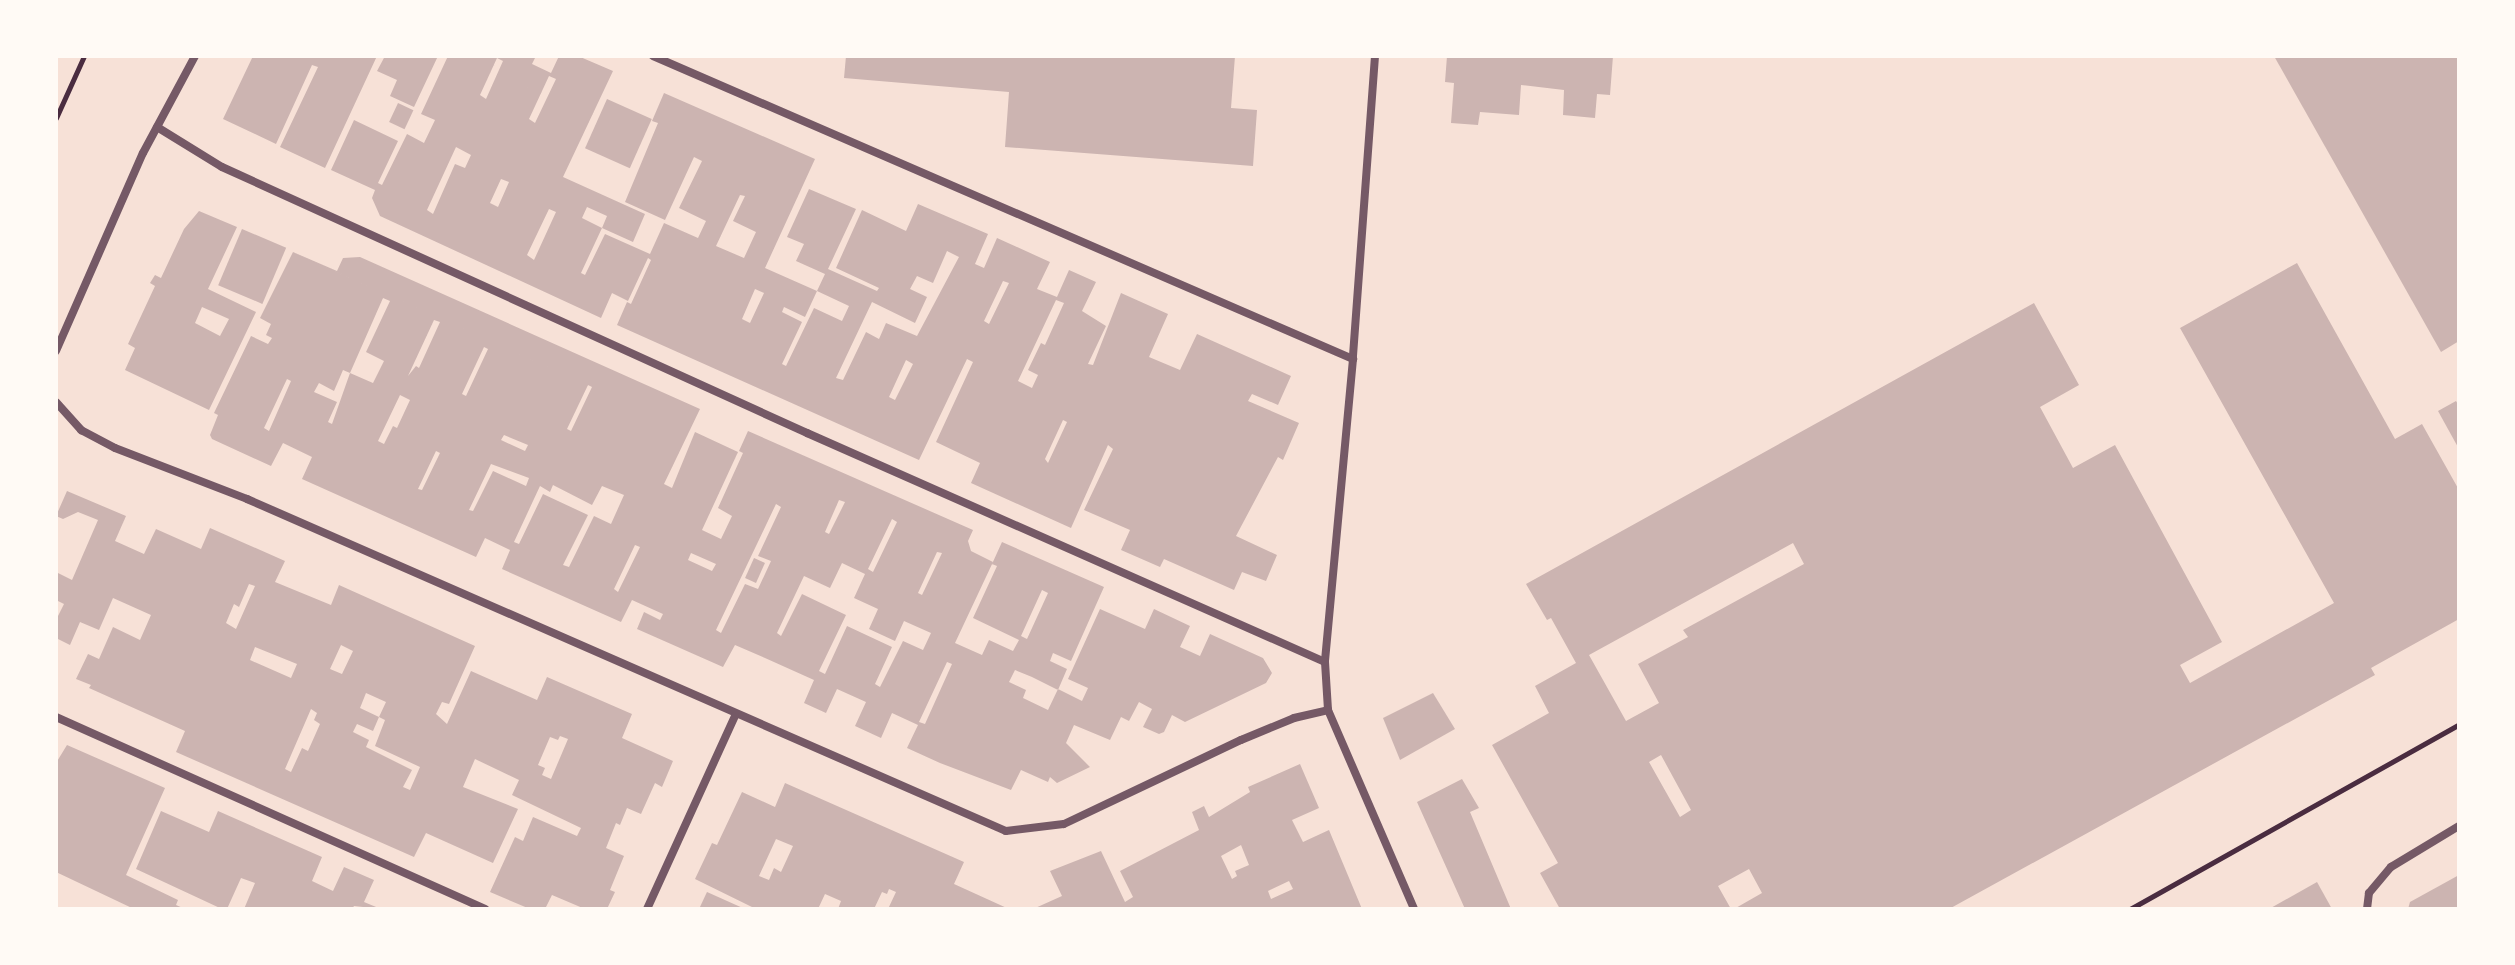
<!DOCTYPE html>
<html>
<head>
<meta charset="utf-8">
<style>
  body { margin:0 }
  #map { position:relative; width:2515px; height:965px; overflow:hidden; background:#f7e1d7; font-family:Signika,sans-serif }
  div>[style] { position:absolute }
  .building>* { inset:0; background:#ccb4b1; transform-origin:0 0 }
  .path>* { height:5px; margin:-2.5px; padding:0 2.5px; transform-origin:2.5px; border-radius:2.5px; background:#4a2c40 }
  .minor>* { height:8px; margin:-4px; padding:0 4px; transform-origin:4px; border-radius:4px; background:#755966 }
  span { translate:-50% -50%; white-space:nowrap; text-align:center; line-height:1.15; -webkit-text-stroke:8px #fffaf5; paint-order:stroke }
  .frame { position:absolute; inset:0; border:58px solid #fffaf5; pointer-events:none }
</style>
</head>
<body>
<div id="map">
  <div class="building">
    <div style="clip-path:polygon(253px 56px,377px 56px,325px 168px,280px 147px,318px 67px,312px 65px,276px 144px,223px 119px)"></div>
    <div style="clip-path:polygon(385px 56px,438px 56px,414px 107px,390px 96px,397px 80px,377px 71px)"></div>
    <div style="clip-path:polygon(evenodd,448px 56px,536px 56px,532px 64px,551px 73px,559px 56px,578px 56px,613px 71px,563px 177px,645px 214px,633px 242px,602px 228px,607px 216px,587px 207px,582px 218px,602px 228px,581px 273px,585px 275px,605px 234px,650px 254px,664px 223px,698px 238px,706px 221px,679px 208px,702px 161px,694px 157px,665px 220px,625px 202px,658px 123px,652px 121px,664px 93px,815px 159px,765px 268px,817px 291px,825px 274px,796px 261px,804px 244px,787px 237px,809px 189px,856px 209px,828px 269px,877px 291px,879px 288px,836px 268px,862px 210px,906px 231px,918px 204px,988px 234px,975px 264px,984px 268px,997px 238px,1050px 262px,1037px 289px,1057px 297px,1069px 270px,1096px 282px,1082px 311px,1106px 326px,1088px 364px,1093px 365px,1121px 293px,1168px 314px,1149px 357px,1180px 370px,1197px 334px,1291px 376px,1278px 405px,1252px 394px,1248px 401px,1299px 423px,1283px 460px,1278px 457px,1236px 536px,1277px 555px,1266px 581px,1242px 572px,1234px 590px,1164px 559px,1160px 567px,1121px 550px,1130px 530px,1084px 510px,1113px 449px,1108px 445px,1071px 528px,971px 483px,980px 463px,936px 442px,973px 362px,967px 359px,919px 460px,617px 325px,627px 302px,631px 304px,651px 260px,648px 258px,628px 301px,612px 293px,601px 318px,380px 216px,372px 198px,375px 190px,331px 170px,354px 120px,398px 141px,378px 183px,382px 185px,407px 134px,424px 143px,435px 120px,421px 114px,448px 56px,497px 58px,503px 61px,486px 99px,480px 95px,497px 58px,448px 56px,549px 76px,556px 79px,535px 123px,529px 119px,549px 76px,448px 56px,456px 147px,471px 155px,465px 168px,455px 164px,433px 214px,427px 210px,456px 147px,448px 56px,501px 179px,509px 182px,498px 207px,490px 203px,501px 179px,448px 56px,740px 195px,745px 196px,733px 221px,756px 232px,744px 258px,716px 246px,740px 195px,448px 56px,549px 209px,556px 212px,534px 260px,527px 255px,549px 209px,448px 56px,947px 251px,959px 257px,917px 336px,886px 323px,879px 339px,866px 332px,843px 380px,836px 378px,872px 302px,915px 323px,927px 297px,910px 289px,917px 276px,933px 283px,947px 251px,448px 56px,1003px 281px,1009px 283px,989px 324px,984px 321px,1003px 281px,448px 56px,755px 289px,764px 293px,750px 323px,742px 319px,755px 289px,448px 56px,817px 291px,849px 306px,842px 321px,814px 308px,786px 366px,782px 364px,802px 322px,782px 312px,784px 307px,805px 317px,817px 291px,448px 56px,1056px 300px,1064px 303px,1045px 345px,1041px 343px,1028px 370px,1038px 375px,1032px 388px,1018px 381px,1056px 300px,448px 56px,906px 360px,913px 364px,895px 400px,889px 397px,906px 360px,448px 56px,1063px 420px,1067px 422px,1048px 463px,1045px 459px,1063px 420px)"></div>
    <div style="clip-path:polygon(846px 56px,1235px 56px,1231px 108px,1257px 110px,1253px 166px,1005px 147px,1009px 92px,844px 78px)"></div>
    <div style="clip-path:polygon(1447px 56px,1613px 56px,1610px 95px,1597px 94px,1595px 118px,1563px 115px,1564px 90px,1521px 85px,1519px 115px,1480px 112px,1478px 125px,1451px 123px,1454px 83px,1445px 82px)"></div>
    <div style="clip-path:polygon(2274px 56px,2459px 56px,2459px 341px,2441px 352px)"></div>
    <div style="left:607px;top:99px;width:49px;height:54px;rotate:24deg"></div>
    <div style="left:398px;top:103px;width:17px;height:21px;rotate:25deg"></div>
    <div style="clip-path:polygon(evenodd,199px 211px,237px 227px,208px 289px,256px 312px,209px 410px,125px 370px,135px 348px,128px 344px,155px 286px,150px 283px,155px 275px,161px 278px,184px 229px,199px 211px,202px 307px,229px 319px,220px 336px,195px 323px,202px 307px)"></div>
    <div style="left:242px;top:229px;width:48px;height:61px;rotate:23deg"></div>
    <div style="clip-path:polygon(evenodd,293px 252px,337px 271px,343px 258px,360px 257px,700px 409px,664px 484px,672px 488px,695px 432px,738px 452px,702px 530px,721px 539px,732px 516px,718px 508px,743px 453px,739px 451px,748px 431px,973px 530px,968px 541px,971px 551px,993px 562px,955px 643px,982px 655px,989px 640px,1013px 651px,1019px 640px,973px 618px,997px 566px,992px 564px,1002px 542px,1104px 587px,1071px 661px,1053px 653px,1050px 661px,1067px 669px,1058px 690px,1032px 677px,1015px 670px,1009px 682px,1026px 690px,1023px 698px,1048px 710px,1058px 689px,1082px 701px,1088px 688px,1068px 679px,1100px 609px,1145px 629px,1154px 609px,1190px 626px,1180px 647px,1200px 656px,1210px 634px,1263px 658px,1272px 673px,1266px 683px,1185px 722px,1172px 715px,1164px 732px,1159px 734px,1143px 727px,1152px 709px,1139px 702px,1129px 721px,1121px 717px,1110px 740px,1074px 725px,1066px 743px,1090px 767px,1057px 783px,1050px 777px,1048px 782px,1021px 770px,1011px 790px,940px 763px,907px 748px,918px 725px,892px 713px,881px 738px,855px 726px,866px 702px,837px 689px,826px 713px,804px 703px,814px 680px,765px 658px,735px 645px,723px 667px,637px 629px,644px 612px,660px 620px,663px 614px,632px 600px,621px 622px,502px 569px,510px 550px,485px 538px,476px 557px,302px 479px,312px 457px,283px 443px,271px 466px,212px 439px,210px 435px,218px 415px,214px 413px,251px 336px,268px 344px,272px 338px,266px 335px,271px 324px,260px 318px,293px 252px,383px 298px,390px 301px,366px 352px,384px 361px,373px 383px,350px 373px,332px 424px,328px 422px,337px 402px,314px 392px,319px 383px,334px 391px,343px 370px,350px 373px,383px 298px,293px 252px,434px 320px,440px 322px,419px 368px,416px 366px,408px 376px,434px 320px,293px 252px,484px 347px,488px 349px,466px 396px,462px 394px,484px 347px,293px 252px,287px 379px,291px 381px,269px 431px,264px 428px,287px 379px,293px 252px,588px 385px,592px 387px,571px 431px,567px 429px,588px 385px,293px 252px,400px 395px,410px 400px,397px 428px,393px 426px,384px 444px,378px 441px,400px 395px,293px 252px,504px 435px,528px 445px,525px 451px,501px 440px,504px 435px,293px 252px,436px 451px,440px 453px,422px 490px,418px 489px,436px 451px,293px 252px,491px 464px,529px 478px,526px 486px,493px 471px,473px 511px,469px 510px,491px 464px,293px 252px,553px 485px,592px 505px,602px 486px,624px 495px,611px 524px,594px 516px,569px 567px,563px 565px,588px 515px,543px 494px,519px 544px,514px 542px,540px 486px,550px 492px,553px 485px,293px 252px,839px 500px,845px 502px,829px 534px,825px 532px,839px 500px,293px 252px,776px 504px,781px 507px,758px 556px,771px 561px,758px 589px,745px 584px,721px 633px,716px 630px,776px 504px,293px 252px,892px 519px,897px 522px,873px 572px,868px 569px,892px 519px,293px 252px,635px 545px,640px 547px,618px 592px,614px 589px,635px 545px,293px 252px,937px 552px,942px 553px,922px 595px,918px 593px,937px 552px,293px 252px,691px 553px,716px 564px,712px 571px,688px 560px,691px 553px,293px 252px,842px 563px,865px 574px,854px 598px,878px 609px,869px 629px,895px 641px,904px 621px,931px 633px,923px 650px,903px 641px,880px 687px,875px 684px,892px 647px,847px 626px,825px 674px,819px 671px,846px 615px,802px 594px,781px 636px,777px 633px,804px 576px,830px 588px,842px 563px,293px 252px,1042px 590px,1048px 593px,1027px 639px,1021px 636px,1042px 590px,293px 252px,947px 662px,952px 664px,925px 724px,919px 722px,947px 662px)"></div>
    <div style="clip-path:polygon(evenodd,2297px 263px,2395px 439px,2422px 424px,2459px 490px,2459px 619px,2371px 668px,2375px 675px,1949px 909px,1734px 909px,1762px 893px,1749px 869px,1718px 886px,1731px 909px,1560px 909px,1540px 873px,1558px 863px,1492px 745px,1549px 713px,1535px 686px,1576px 663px,1551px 618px,1547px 620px,1526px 584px,2034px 303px,2079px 385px,2040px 407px,2073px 468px,2115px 445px,2222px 642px,2180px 665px,2190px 683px,2334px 603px,2180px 328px,2297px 263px,1793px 543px,1804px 564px,1683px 630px,1688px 637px,1638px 664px,1659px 703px,1626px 721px,1589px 655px,1793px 543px,2297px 263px,1661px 755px,1691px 810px,1680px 817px,1649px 762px,1661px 755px)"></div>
    <div style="clip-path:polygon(2456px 401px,2459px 406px,2459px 449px,2438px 411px)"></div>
    <div style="clip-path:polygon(evenodd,67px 491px,126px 516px,115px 541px,144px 554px,156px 529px,201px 549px,210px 528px,285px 561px,275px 582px,331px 605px,339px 585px,475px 646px,449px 704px,442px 702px,436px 714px,447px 724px,471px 671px,537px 700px,547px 677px,632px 714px,622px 738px,673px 761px,662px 787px,655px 783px,641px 814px,627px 808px,620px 825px,616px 823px,606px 848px,624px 856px,610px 890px,615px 892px,607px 909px,585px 909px,552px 895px,545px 909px,530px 909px,490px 892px,515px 837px,523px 841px,533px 817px,577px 836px,581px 828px,512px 795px,519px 780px,475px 759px,463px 787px,518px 809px,493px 863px,426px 833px,414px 857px,176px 752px,185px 731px,89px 688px,91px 685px,76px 679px,88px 654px,99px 659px,113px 627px,140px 640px,151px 615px,113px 598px,99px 630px,80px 622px,70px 645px,56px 638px,56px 620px,64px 604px,56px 600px,56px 572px,72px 580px,98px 520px,78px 512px,63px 519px,56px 516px,67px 491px,249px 584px,255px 586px,236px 629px,226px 623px,234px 604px,239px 607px,249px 584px,67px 491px,341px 645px,353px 651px,342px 674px,330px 669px,341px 645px,67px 491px,255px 647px,297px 664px,291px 678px,250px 660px,255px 647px,67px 491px,366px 693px,386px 702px,379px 717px,360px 708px,366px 693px,67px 491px,311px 709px,317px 713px,314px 720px,320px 724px,308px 751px,302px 748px,291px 772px,285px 769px,311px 709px,67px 491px,379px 717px,385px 720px,375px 746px,420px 767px,410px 790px,403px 787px,412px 770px,366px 747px,369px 740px,353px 732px,357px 724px,373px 731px,379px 717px,67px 491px,560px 736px,568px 739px,551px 779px,542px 775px,545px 768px,538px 765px,550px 737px,558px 740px,560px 736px)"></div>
    <div style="left:754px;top:558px;width:12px;height:22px;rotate:24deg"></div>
    <div style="clip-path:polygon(1433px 693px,1455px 729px,1400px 760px,1383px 718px)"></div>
    <div style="clip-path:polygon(67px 745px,165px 788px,126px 875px,178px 900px,176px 905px,185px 909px,134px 909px,56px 872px,56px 763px)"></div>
    <div style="clip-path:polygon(evenodd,1300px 764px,1319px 808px,1292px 820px,1303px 842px,1329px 830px,1362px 909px,1033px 909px,1062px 896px,1050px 871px,1101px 851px,1125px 902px,1133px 897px,1120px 871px,1199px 830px,1192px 812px,1204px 806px,1209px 817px,1250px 792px,1248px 787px,1300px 764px,1241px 845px,1249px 865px,1235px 871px,1237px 876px,1232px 879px,1221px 856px,1241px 845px,1300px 764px,1289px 881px,1293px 889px,1271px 899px,1268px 891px,1289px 881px)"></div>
    <div style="clip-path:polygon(1462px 779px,1479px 808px,1470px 812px,1511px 909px,1465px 909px,1417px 802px)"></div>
    <div style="clip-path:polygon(evenodd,785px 783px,964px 862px,954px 884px,1009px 909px,888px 909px,896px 892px,889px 889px,887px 894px,882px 892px,874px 909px,838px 909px,841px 901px,825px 894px,818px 909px,756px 909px,695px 879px,712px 843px,717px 845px,742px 792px,775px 807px,785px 783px,776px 839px,793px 846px,781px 872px,774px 868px,769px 880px,759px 876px,776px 839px)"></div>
    <div style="clip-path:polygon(161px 811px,209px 832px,218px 811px,322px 857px,312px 881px,333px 891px,344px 867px,374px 880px,364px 902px,381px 909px,354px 906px,352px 909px,244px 909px,255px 883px,241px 878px,227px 909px,222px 909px,136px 869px)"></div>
    <div style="clip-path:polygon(2459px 875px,2459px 909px,2408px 909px,2410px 902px)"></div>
    <div style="clip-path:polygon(2317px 882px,2332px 909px,2269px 909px)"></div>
    <div style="clip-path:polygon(707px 892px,745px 909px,699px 909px)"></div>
  </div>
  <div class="path">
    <div style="left:56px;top:118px;width:68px;rotate:-65.7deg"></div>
    <div style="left:2130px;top:909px;width:377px;rotate:-29.3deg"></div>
  </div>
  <div class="minor">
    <div style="left:653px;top:56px;width:763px;rotate:23.41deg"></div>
    <div style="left:1375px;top:56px;width:304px;rotate:94.2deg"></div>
    <div style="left:1353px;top:359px;width:304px;rotate:95.3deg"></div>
    <div style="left:1325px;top:662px;width:48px;rotate:86.4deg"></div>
    <div style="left:1328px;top:710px;width:217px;rotate:66.6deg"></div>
    <div style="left:157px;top:127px;width:76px;rotate:31.6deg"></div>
    <div style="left:222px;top:167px;width:643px;rotate:24.45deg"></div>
    <div style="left:807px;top:433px;width:566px;rotate:23.85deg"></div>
    <div style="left:56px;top:351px;width:216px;rotate:-66.3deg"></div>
    <div style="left:143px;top:153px;width:110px;rotate:-61.8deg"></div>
    <div style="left:56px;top:402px;width:38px;rotate:48deg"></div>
    <div style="left:81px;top:430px;width:38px;rotate:28deg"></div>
    <div style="left:115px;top:448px;width:142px;rotate:21.1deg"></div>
    <div style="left:247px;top:499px;width:828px;rotate:23.63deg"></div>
    <div style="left:1006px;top:831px;width:58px;rotate:-6.9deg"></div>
    <div style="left:1064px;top:824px;width:196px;rotate:-25.4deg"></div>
    <div style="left:1241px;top:740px;width:57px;rotate:-22.5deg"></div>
    <div style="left:1294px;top:718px;width:35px;rotate:-13deg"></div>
    <div style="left:56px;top:717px;width:470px;rotate:24.1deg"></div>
    <div style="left:647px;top:909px;width:212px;rotate:-65.5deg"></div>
    <div style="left:2367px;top:909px;width:16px;rotate:-83deg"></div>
    <div style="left:2369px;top:893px;width:34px;rotate:-50deg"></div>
    <div style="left:2391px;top:867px;width:79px;rotate:-31.1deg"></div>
  </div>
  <div class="frame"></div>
</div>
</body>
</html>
